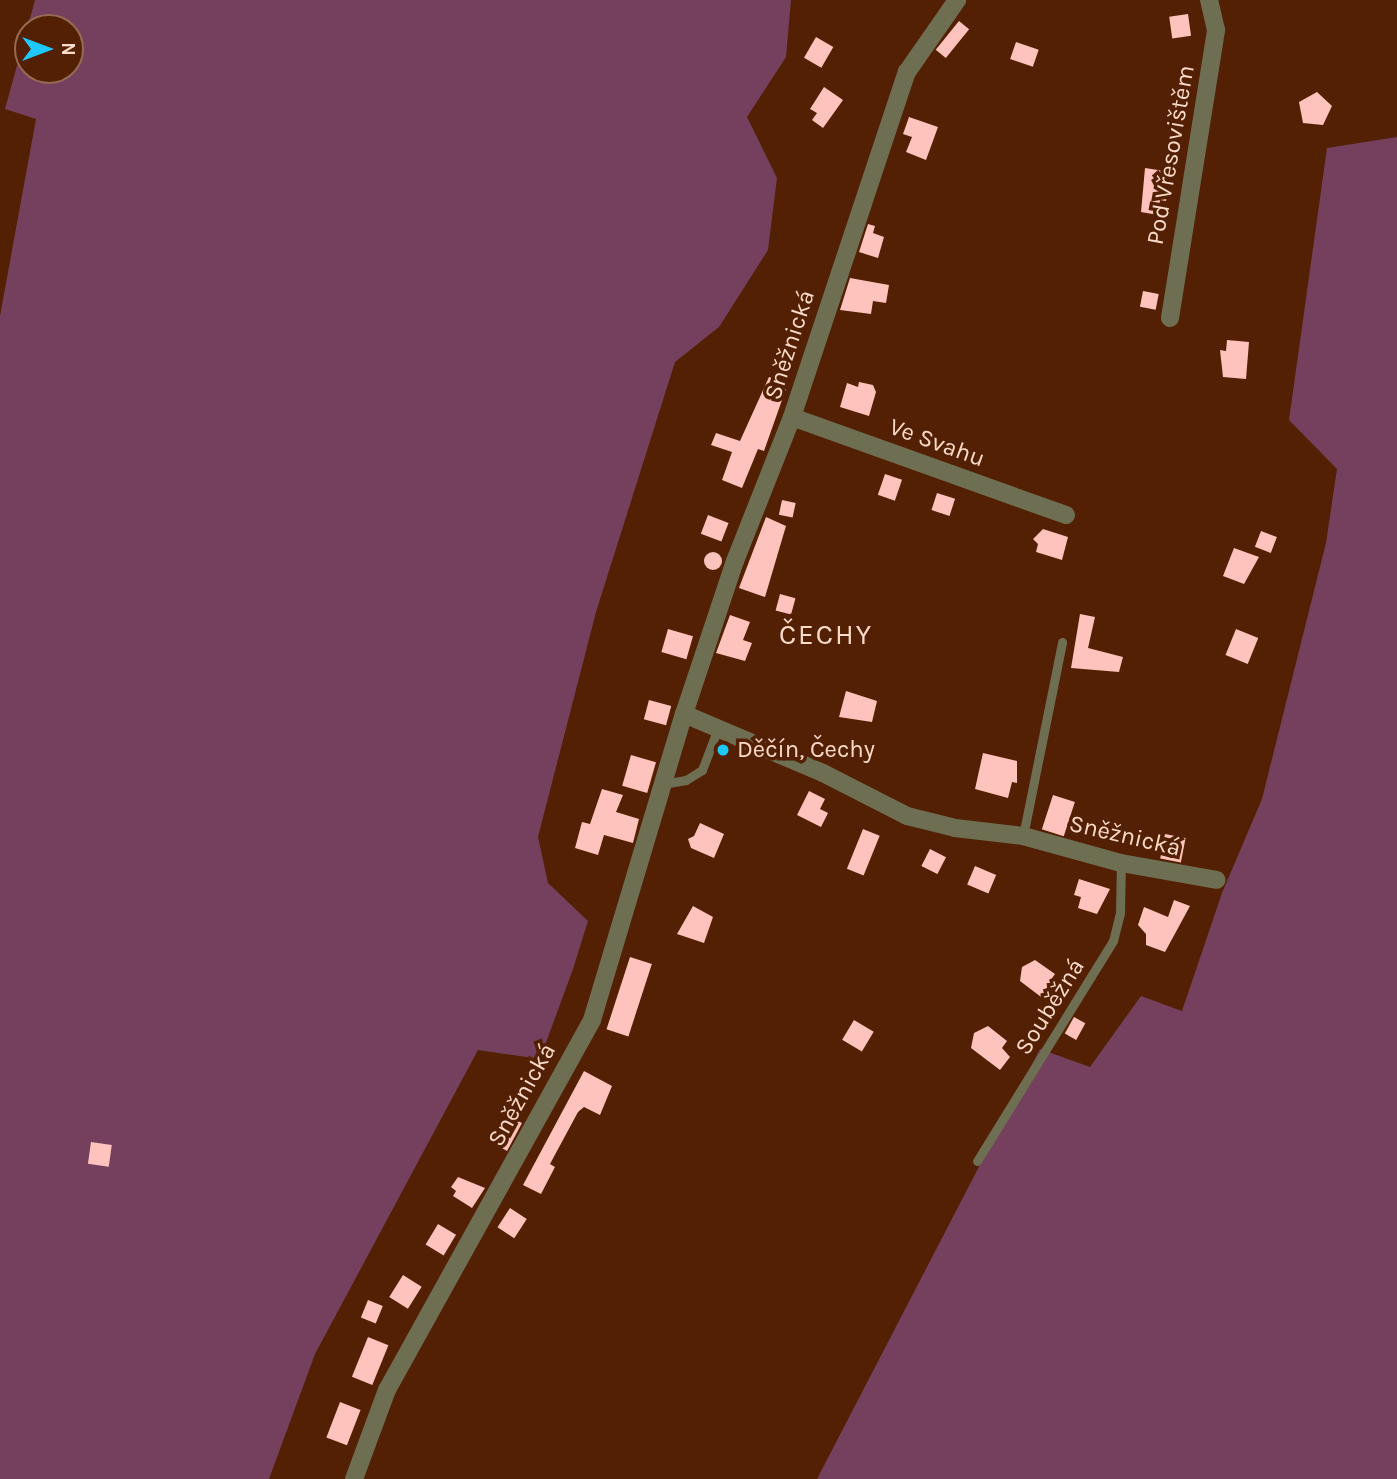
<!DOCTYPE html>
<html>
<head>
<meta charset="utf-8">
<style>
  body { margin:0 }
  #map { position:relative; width:1397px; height:1479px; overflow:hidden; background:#532003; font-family:Karla,sans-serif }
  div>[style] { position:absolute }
  .green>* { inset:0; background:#74405d }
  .building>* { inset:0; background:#fec3bd; transform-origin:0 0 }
  .round { border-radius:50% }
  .lane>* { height:9px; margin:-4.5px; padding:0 4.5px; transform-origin:4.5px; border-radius:4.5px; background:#6e6e53 }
  .street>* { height:18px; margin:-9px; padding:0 9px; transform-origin:9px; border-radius:9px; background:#6e6e53 }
  .dots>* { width:19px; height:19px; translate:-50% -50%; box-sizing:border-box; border:4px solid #532003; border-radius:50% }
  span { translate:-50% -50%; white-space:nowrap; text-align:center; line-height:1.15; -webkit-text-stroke:7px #532003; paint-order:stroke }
  .street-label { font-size:24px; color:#fcdbcb }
  .poi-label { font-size:24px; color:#fcdbcb }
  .left { translate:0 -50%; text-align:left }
  .quarter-label { font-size:28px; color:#fcdbcb; letter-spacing:2px }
  .north { position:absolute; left:14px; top:14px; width:70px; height:70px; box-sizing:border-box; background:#532003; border:2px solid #976b53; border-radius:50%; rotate:90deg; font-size:19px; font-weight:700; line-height:28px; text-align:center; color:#fcdbcb }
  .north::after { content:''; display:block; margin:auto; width:24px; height:32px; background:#20c9fd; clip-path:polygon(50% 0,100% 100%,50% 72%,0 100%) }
</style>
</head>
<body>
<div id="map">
  <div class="green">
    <div style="clip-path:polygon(evenodd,35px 0,791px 0,786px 57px,747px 117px,777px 178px,768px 250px,719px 327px,675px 362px,596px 612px,538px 837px,548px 883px,588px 921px,573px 969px,540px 1059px,478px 1050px,315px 1354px,269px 1479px,0 1479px,0 316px,36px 119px,5px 109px,35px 0,28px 28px,70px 28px,70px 70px,28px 70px,28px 28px)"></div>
    <div style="clip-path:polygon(1397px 137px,1397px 1479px,817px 1479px,1040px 1049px,1090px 1067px,1141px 996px,1182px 1011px,1222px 893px,1262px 799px,1326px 543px,1337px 469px,1289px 420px,1327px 148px)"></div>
  </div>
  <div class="building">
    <div style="left:1188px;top:14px;width:22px;height:19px;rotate:82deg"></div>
    <div style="left:959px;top:21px;width:13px;height:37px;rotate:39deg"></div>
    <div style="left:816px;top:37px;width:20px;height:24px;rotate:30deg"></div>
    <div style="left:1016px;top:42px;width:24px;height:18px;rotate:19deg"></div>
    <div style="clip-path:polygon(824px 87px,843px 100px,823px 128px,812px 120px,817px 113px,810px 109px)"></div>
    <div style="clip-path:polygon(1317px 92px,1332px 106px,1323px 125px,1303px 123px,1299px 102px)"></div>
    <div style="clip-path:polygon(909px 117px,938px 127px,926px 160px,906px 152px,912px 137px,903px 134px)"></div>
    <div style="clip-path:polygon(1145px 168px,1171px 172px,1166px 201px,1160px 200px,1158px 215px,1141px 212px)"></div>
    <div style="clip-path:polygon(868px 224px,875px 226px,873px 233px,884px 237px,878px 258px,859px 252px)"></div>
    <div style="clip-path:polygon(850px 278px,889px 285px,886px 303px,873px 301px,871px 314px,840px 310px)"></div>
    <div style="left:1143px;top:291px;width:16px;height:16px;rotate:11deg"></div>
    <div style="clip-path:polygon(1227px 340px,1249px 342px,1246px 379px,1223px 377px,1220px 350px,1226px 351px)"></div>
    <div style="clip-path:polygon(769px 377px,788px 383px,764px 451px,758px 449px,742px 488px,722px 480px,732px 452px,711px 445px,716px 433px,740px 441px)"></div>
    <div style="clip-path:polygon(859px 382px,873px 385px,876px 392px,869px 416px,840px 407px,847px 383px,858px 387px)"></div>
    <div style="left:885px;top:474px;width:18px;height:22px;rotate:19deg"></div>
    <div style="left:937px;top:493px;width:19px;height:18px;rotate:18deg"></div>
    <div style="left:782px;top:500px;width:14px;height:15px;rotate:12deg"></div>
    <div style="left:708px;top:515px;width:22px;height:20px;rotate:21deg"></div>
    <div style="clip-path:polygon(766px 517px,786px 526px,765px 597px,739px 588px)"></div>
    <div style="clip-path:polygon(1043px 529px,1068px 537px,1062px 560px,1036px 552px,1038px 544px,1033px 539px)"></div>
    <div style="left:1261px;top:531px;width:17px;height:17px;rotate:21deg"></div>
    <div style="clip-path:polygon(1234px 548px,1259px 557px,1244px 584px,1223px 576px)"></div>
    <div class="round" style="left:704px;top:552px;width:18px;height:18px"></div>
    <div style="left:780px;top:594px;width:16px;height:17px;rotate:15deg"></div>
    <div style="clip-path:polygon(1080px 614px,1095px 617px,1088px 648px,1123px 657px,1119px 672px,1071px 668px)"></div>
    <div style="clip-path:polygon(730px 615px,750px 622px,743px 640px,752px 643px,745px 661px,716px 653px)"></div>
    <div style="left:668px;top:629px;width:26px;height:24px;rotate:16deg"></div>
    <div style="left:1236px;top:629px;width:24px;height:28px;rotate:22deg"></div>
    <div style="clip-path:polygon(846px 691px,877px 701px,872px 722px,839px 717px)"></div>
    <div style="left:649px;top:700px;width:23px;height:20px;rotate:15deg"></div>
    <div style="clip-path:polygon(983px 753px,1017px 761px,1017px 783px,1012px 782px,1008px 798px,975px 789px)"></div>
    <div style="left:631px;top:755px;width:26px;height:32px;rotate:16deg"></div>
    <div style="clip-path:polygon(602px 789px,623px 795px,616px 812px,639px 819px,633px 843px,604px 835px,598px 855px,575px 848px,582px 822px,590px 824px)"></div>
    <div style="clip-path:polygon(809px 791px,825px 799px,820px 809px,828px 813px,821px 827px,797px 815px)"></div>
    <div style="left:1053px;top:795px;width:23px;height:36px;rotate:18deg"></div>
    <div style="clip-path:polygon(700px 823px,724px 834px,714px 858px,691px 848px,688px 839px,694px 836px)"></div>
    <div style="left:863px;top:829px;width:18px;height:43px;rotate:22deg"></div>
    <div style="left:1165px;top:834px;width:21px;height:25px;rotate:11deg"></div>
    <div style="left:930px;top:849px;width:18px;height:19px;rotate:27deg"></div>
    <div style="left:975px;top:866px;width:23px;height:20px;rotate:23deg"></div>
    <div style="clip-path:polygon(1079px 879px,1110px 889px,1097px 914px,1078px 908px,1081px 897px,1074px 895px)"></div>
    <div style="clip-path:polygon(1174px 900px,1190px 906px,1165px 952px,1146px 945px,1146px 934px,1138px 925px,1144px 907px,1168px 917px)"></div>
    <div style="clip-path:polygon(693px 906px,713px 917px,704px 943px,677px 934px)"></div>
    <div style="left:630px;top:957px;width:23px;height:76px;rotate:18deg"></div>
    <div style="clip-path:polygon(1035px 960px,1055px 974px,1050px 981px,1058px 990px,1049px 1003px,1020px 981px,1022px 967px)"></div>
    <div style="left:1074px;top:1017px;width:13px;height:19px;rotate:29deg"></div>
    <div style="left:854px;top:1020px;width:23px;height:23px;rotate:31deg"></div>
    <div style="clip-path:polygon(988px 1026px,1007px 1041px,1002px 1048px,1010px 1057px,1000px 1070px,971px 1048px,974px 1033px)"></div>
    <div style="clip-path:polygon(584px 1071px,612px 1086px,600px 1115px,584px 1107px,578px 1112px,550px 1164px,555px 1167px,541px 1194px,523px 1185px)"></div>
    <div style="clip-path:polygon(510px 1117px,522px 1123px,507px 1151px,495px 1144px,494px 1138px)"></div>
    <div style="left:91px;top:1142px;width:21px;height:22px;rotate:8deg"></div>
    <div style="clip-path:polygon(458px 1177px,485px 1188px,472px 1208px,453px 1196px,456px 1191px,451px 1187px)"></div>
    <div style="left:510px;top:1208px;width:20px;height:23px;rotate:33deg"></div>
    <div style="left:438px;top:1224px;width:21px;height:24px;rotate:31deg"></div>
    <div style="left:403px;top:1275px;width:22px;height:26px;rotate:32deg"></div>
    <div style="left:368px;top:1300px;width:16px;height:19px;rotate:22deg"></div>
    <div style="left:368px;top:1337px;width:22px;height:43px;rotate:22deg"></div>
    <div style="left:340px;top:1402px;width:22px;height:38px;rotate:21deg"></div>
  </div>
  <div class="lane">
    <div style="left:663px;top:784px;width:23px;rotate:-10deg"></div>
    <div style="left:686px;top:780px;width:19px;rotate:-32deg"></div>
    <div style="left:702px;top:770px;width:45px;rotate:-69.1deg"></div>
    <div style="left:1023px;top:836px;width:198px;rotate:-78.6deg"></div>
    <div style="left:977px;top:1161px;width:259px;rotate:-58.3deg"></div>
    <div style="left:1113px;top:941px;width:29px;rotate:-76deg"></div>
    <div style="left:1120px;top:913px;width:50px;rotate:-88.9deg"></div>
  </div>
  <div class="street">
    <div style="left:1170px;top:318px;width:292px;rotate:-80.9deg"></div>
    <div style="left:1216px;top:30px;width:31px;rotate:-103deg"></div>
    <div style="left:792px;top:417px;width:291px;rotate:19.7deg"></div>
    <div style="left:684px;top:714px;width:151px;rotate:23deg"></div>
    <div style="left:823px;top:773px;width:94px;rotate:27.1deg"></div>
    <div style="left:907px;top:816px;width:49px;rotate:14deg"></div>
    <div style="left:955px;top:828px;width:68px;rotate:6.7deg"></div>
    <div style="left:1023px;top:836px;width:102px;rotate:15.4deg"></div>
    <div style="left:1121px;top:863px;width:97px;rotate:10deg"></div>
    <div style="left:354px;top:1479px;width:95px;rotate:-69.7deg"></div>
    <div style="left:387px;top:1390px;width:423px;rotate:-61deg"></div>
    <div style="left:592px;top:1020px;width:320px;rotate:-73.3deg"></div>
    <div style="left:684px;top:714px;width:161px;rotate:-71.6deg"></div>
    <div style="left:735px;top:561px;width:155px;rotate:-68.4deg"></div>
    <div style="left:792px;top:417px;width:364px;rotate:-71.6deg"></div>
    <div style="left:907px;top:72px;width:88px;rotate:-55.2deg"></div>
  </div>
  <div class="dots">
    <div style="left:723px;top:750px;background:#20c9fd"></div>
  </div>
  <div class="street-label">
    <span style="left:1171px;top:155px;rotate:-80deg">Pod Vřesovištěm</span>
    <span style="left:790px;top:345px;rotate:-72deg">Sněžnická</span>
    <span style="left:937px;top:443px;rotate:20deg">Ve Svahu</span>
    <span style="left:1125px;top:836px;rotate:13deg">Sněžnická</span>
    <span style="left:1050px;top:1007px;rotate:-58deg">Souběžná</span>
    <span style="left:522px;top:1095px;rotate:-61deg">Sněžnická</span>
  </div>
  <div class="poi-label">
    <span class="left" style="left:737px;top:750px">Děčín, Čechy</span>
  </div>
  <div class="quarter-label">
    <span style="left:826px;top:635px">ČECHY</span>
  </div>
  <div class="north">N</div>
</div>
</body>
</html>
